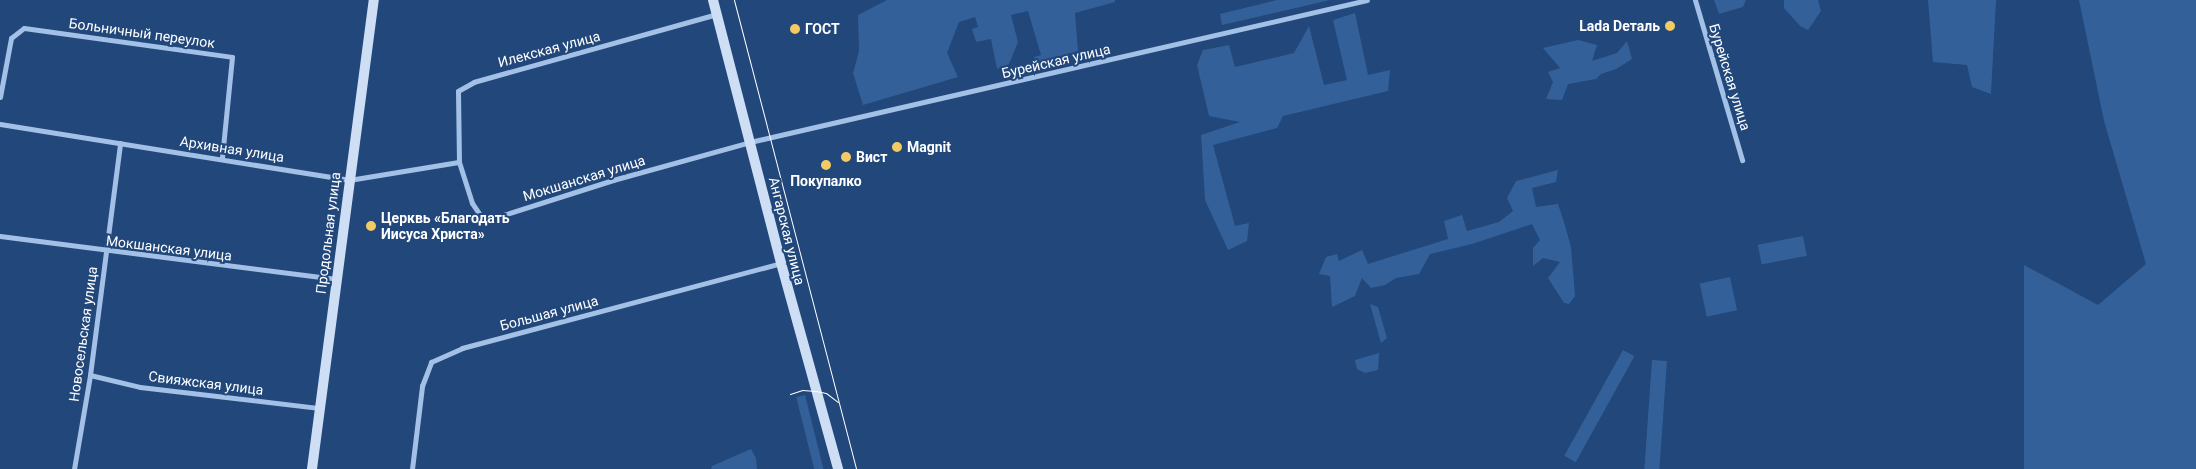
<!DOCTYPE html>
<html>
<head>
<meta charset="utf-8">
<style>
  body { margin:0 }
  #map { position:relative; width:2196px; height:469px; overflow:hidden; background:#21477b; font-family:Roboto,sans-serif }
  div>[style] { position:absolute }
  .green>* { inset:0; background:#346099; transform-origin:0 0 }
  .minor>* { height:5px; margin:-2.5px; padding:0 2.5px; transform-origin:2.5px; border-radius:2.5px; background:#a3c0e6 }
  .secondary>* { height:10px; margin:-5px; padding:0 5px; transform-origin:5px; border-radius:5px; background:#cddef5 }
  .tram>* { height:1px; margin:-0.5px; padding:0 0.5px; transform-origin:0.5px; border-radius:0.5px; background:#fff }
  .dots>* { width:14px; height:14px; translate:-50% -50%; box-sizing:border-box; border:2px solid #21477b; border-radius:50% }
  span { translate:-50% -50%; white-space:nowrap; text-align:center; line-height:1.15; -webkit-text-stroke:4px #21477b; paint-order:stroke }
  .poi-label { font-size:14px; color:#fff; font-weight:700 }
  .right { translate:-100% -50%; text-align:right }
  .left { translate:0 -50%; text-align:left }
  .street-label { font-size:14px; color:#fff }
</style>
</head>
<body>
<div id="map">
  <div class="green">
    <div style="clip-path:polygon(887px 0,1115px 0,1115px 2px,1075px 13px,1078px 51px,1034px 63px,1034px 57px,1041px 55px,1028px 11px,1011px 15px,1018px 42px,1009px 64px,997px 69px,991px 39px,976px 42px,972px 29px,978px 27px,975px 17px,959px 22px,947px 53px,958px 77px,863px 105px,853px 73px,859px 51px,858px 15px)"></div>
    <div style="clip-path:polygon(1277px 0,1330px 0,1222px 25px,1220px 14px)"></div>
    <div style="clip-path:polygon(1714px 0,1746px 0,1743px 7px,1719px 14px)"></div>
    <div style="clip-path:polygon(1784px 0,1818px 0,1821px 11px,1808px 30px,1800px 26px,1784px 8px)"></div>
    <div style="clip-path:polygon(1928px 0,1996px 0,1991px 94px,1972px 87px,1967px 65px,1933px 62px)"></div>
    <div style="clip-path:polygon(2079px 0,2196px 0,2196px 469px,2024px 469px,2024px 265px,2098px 305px,2146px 264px,2104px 121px)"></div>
    <div style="clip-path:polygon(1355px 13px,1368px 75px,1390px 70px,1388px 91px,1283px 116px,1277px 128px,1213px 145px,1235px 226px,1249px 223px,1247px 241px,1228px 250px,1205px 200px,1201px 135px,1240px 122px,1209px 116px,1197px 65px,1203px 50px,1229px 45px,1235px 67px,1294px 53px,1309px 26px,1324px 85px,1347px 80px,1333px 20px)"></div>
    <div style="clip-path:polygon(1578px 40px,1597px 45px,1592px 61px,1617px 53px,1627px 41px,1632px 59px,1616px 69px,1601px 74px,1596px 79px,1568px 84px,1562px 100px,1546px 99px,1553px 82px,1548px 72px,1560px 68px,1543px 48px)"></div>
    <div style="clip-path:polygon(1558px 170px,1556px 182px,1532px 188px,1536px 207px,1558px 204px,1564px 222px,1571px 247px,1575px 296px,1569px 304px,1564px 303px,1548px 278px,1560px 262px,1543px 258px,1533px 266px,1533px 248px,1540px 240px,1532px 224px,1472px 244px,1430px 254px,1419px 274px,1396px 278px,1385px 285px,1371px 288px,1362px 278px,1355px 296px,1332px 307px,1330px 276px,1319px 274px,1326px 257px,1337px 254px,1339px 261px,1362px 250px,1368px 264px,1448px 239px,1444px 221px,1462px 215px,1467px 231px,1499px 222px,1513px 211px,1507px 198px,1516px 181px)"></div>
    <div style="left:1803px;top:236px;width:20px;height:46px;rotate:79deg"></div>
    <div style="left:1730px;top:277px;width:34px;height:31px;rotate:78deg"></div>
    <div style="clip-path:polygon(1370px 304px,1378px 307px,1387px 338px,1381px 343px)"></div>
    <div style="left:1623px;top:350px;width:13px;height:121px;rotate:29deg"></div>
    <div style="clip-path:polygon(1379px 353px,1378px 370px,1365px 373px,1357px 369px,1355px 360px)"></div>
    <div style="left:1652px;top:360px;width:15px;height:111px;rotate:4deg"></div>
    <div style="left:805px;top:395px;width:76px;height:9px;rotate:76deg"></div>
    <div style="clip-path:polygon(751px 449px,756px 458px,757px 469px,711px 469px,712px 466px)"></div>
  </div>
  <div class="minor">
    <div style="left:1695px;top:0;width:167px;rotate:73.6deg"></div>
    <div style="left:717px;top:14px;width:252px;rotate:164.4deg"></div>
    <div style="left:474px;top:82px;width:18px;rotate:151deg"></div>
    <div style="left:458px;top:91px;width:71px;rotate:89.2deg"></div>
    <div style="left:459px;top:162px;width:43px;rotate:72.4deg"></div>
    <div style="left:472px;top:203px;width:14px;rotate:56deg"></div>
    <div style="left:480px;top:215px;width:14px;rotate:12deg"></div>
    <div style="left:494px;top:218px;width:125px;rotate:-17.7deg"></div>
    <div style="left:613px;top:180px;width:142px;rotate:-15.5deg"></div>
    <div style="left:750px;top:142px;width:633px;rotate:-12.96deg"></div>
    <div style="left:0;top:97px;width:60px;rotate:-79.4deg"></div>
    <div style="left:11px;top:38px;width:16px;rotate:-38deg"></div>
    <div style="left:24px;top:28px;width:210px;rotate:7.9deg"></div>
    <div style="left:232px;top:57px;width:101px;rotate:95.7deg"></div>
    <div style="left:0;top:124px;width:353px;rotate:9.1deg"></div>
    <div style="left:349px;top:180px;width:111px;rotate:-9.3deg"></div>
    <div style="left:0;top:236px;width:339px;rotate:7.3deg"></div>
    <div style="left:90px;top:375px;width:51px;rotate:13.5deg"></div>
    <div style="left:140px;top:387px;width:181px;rotate:6.7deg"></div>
    <div style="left:74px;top:469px;width:95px;rotate:-80.3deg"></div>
    <div style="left:90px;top:375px;width:234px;rotate:-82.6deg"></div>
    <div style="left:412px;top:469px;width:84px;rotate:-83.1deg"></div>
    <div style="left:422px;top:386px;width:26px;rotate:-69deg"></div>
    <div style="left:431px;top:362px;width:34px;rotate:-24deg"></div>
    <div style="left:462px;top:348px;width:330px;rotate:-14.9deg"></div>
  </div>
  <div class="secondary">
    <div style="left:713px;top:0;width:272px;rotate:75.5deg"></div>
    <div style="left:781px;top:263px;width:214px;rotate:74.5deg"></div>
    <div style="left:312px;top:469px;width:473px;rotate:-82.5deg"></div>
  </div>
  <div class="tram">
    <div style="left:734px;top:0;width:485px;rotate:75.4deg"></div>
    <div style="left:790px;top:394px;width:13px;rotate:-18deg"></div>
    <div style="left:802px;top:390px;width:14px;rotate:4deg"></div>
    <div style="left:816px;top:391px;width:10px;rotate:11deg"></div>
    <div style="left:826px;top:393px;width:15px;rotate:37deg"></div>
  </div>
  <div class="dots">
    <div style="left:1670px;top:26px;background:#f3cb64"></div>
    <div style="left:795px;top:29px;background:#f3cb64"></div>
    <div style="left:897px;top:147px;background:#f3cb64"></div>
    <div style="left:846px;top:157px;background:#f3cb64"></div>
    <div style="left:826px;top:165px;background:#f3cb64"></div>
    <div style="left:371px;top:226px;background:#f3cb64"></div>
  </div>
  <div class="poi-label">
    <span class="right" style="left:1660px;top:26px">Lada Dеталь</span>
    <span class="left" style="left:805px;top:29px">ГОСТ</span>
    <span class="left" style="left:907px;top:147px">Magnit</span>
    <span class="left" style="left:856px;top:157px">Вист</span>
    <span style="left:826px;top:181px">Покупалко</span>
    <span class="left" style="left:381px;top:226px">Церквь «Благодать<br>Иисуса Христа»</span>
  </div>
  <div class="street-label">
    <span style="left:142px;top:33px;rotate:8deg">Больничный переулок</span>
    <span style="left:549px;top:49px;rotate:-15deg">Илекская улица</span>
    <span style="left:1056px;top:61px;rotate:-13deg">Бурейская улица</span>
    <span style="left:1730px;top:77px;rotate:73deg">Бурейская улица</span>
    <span style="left:232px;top:149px;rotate:9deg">Архивная улица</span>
    <span style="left:584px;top:178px;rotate:-17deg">Мокшанская улица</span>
    <span style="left:787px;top:231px;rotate:76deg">Ангарская улица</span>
    <span style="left:328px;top:233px;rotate:-83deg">Продольная улица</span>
    <span style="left:169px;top:248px;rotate:7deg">Мокшанская улица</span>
    <span style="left:549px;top:313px;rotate:-15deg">Большая улица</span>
    <span style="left:83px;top:334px;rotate:-82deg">Новосельская улица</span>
    <span style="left:206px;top:383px;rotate:7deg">Свияжская улица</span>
  </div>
</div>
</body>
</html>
